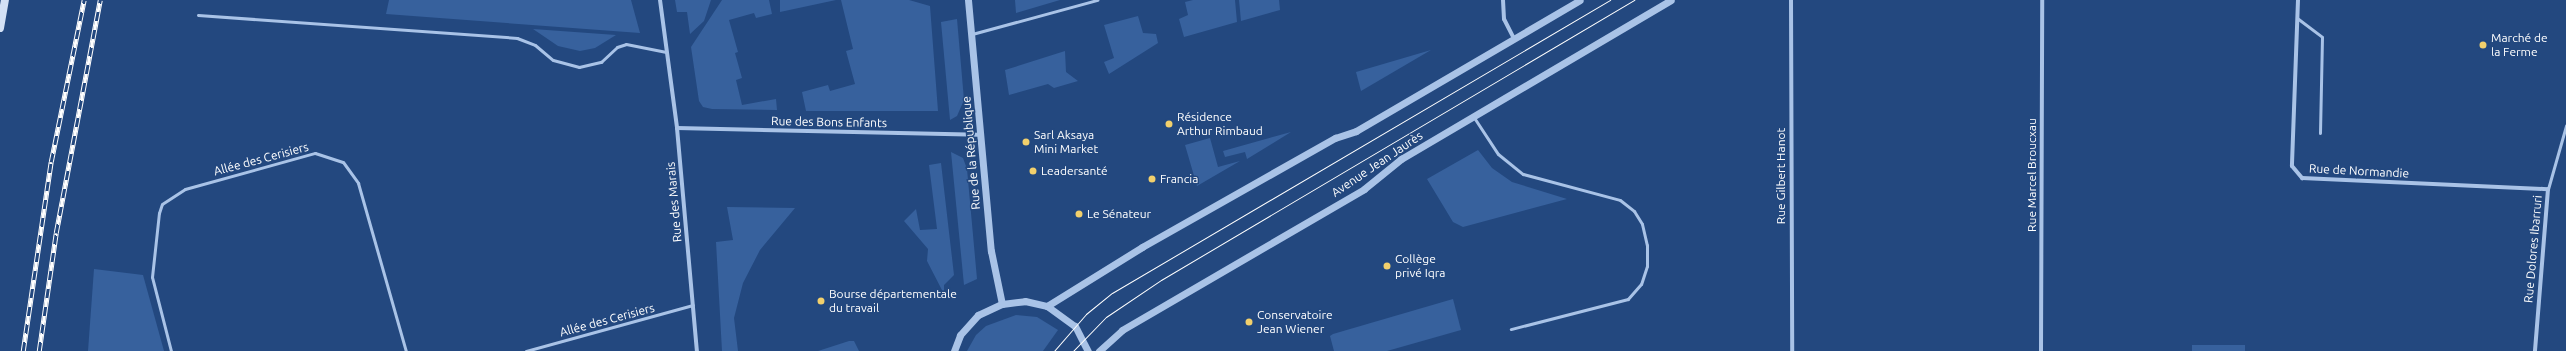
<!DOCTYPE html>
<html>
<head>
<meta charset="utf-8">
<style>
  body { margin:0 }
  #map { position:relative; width:2566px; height:351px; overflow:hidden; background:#23487f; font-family:Ubuntu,sans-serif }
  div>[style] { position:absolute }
  .green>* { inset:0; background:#37619d; transform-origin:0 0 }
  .service>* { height:3px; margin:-1.5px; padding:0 1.5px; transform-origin:1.5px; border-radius:1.5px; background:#a9c3e7 }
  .minor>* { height:4px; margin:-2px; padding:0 2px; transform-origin:2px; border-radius:2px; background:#a9c3e7 }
  .tertiary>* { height:7px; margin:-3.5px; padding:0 3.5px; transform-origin:3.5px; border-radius:3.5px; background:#a9c3e7 }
  .secondary>* { height:8px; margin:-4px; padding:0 4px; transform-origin:4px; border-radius:4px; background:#d3e1f6 }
  .tram>* { height:1px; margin:-0.5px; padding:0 0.5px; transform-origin:0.5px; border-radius:0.5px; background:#fff }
  .rail>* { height:4.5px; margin-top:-2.25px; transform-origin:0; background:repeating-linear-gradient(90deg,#23487f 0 9px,#fff 0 18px); box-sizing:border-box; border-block:1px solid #fff }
  .dots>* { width:11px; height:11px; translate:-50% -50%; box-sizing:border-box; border:2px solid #23487f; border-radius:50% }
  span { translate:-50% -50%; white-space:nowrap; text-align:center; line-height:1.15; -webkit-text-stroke:3px #23487f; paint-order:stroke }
  .poi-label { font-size:12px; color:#fff }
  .left { translate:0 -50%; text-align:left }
  .street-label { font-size:12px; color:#fff }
</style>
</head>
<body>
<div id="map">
  <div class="green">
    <div style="clip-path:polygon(389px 0,631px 0,640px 33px,386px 14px)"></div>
    <div style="clip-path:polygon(675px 0,711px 0,704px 21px,690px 34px,687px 12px,677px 12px)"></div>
    <div style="clip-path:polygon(722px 0,769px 0,772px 14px,756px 18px,754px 13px,729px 20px,738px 52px,735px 53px,742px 78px,736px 80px,742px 105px,776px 99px,777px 110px,712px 109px,703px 107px,699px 101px,691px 47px)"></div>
    <div style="clip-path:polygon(780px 0,836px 0,780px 12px)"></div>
    <div style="clip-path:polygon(841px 0,909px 0,930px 6px,938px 111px,806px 111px,802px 92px,828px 85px,830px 91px,855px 84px,846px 51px,853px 49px)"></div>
    <div style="clip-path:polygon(1015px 0,1060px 0,1016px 13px)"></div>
    <div style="clip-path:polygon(1193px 0,1235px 0,1237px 22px,1184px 37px,1179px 19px,1188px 15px,1185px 2px)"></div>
    <div style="clip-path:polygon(1239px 0,1279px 0,1280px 10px,1241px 21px)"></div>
    <div style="clip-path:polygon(1138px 16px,1143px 33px,1156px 34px,1158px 43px,1109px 74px,1104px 62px,1114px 58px,1104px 25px)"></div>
    <div style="clip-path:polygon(957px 19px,964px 100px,957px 116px,950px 120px,941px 22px)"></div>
    <div style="clip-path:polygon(533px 29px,616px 35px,595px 48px,580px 51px,558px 46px)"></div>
    <div style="clip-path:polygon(1431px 50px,1361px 91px,1356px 72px)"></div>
    <div style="clip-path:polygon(1065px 51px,1066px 72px,1078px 81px,1054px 88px,1048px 84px,1009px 95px,1005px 70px)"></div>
    <div style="clip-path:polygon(1291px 132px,1247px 159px,1245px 152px,1225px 157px,1223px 151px)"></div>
    <div style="clip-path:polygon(1210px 138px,1218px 167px,1240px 161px,1197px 186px,1185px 145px)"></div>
    <div style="clip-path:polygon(1478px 150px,1492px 168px,1512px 182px,1567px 199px,1463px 227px,1453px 222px,1427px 179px)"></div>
    <div style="clip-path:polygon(951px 152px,963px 158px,967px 169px,977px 279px,964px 285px)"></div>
    <div style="clip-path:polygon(941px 163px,954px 275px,944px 285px,944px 294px,927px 261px,928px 249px,904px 221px,916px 209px,920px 230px,937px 229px,929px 165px)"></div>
    <div style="clip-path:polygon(727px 207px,795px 208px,760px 250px,743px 283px,734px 318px,738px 351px,722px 351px,716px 242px,733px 240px)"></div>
    <div style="clip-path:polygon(94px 269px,143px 275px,164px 351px,88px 351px)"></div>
    <div style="clip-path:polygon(1453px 299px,1461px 330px,1387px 351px,1334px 351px,1330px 336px,1333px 334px)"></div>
    <div style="clip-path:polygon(1016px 315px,1037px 317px,1058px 330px,1043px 351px,967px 351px,976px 335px,986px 326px)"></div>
    <div style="clip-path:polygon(849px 341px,854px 341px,859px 351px,818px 351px)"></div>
    <div style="left:2192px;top:345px;width:53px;height:6px"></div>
  </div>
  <div class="service">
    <div style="left:198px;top:15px;width:320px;rotate:4.1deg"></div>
    <div style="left:517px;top:38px;width:19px;rotate:21deg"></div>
    <div style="left:535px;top:45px;width:23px;rotate:40deg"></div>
    <div style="left:553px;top:60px;width:27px;rotate:15deg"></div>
    <div style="left:579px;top:67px;width:23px;rotate:-13deg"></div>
    <div style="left:601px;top:62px;width:22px;rotate:-43deg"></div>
    <div style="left:617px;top:47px;width:9px;rotate:-18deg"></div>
    <div style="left:626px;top:44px;width:41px;rotate:11.3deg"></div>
    <div style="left:2297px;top:18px;width:31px;rotate:37deg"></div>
    <div style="left:2322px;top:37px;width:96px;rotate:91.2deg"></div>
    <div style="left:972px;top:34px;width:130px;rotate:-15.2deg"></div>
    <div style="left:1473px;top:116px;width:45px;rotate:56.7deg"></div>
    <div style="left:1498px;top:154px;width:32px;rotate:39deg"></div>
    <div style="left:1523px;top:174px;width:100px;rotate:15deg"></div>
    <div style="left:1620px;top:200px;width:18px;rotate:38deg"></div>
    <div style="left:1634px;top:211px;width:15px;rotate:58deg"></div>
    <div style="left:1642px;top:224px;width:22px;rotate:77deg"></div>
    <div style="left:1647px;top:245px;width:21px;rotate:90deg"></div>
    <div style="left:1647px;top:266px;width:19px;rotate:108deg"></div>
    <div style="left:1641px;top:284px;width:20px;rotate:131deg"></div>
    <div style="left:1628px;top:299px;width:121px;rotate:165.6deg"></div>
    <div style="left:2548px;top:189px;width:66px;rotate:-74.1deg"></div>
    <div style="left:171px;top:351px;width:76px;rotate:-104.4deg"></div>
    <div style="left:152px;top:277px;width:64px;rotate:-83.8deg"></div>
    <div style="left:159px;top:213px;width:9px;rotate:-72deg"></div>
    <div style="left:162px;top:204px;width:27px;rotate:-33deg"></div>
    <div style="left:185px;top:189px;width:135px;rotate:-15.5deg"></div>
    <div style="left:315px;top:153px;width:29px;rotate:18deg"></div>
    <div style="left:343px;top:162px;width:26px;rotate:54deg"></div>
    <div style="left:358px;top:183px;width:175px;rotate:74.1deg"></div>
    <div style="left:526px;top:351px;width:173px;rotate:-15.4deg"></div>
  </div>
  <div class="minor">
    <div style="left:660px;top:0;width:129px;rotate:82.4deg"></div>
    <div style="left:677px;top:128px;width:224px;rotate:84.9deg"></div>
    <div style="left:1503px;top:0;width:19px;rotate:87deg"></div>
    <div style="left:1504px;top:19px;width:22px;rotate:63deg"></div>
    <div style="left:1791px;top:0;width:351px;rotate:89.8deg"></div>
    <div style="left:2298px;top:0;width:166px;rotate:92.1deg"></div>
    <div style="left:2292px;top:166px;width:16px;rotate:50deg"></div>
    <div style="left:2302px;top:178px;width:246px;rotate:2.6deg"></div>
    <div style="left:2548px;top:189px;width:163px;rotate:94.6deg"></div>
    <div style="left:677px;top:128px;width:302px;rotate:1.3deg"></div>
    <div style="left:2041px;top:351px;width:351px;rotate:-89.8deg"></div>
  </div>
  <div class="tertiary">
    <div style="left:968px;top:0;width:252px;rotate:84.8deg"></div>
    <div style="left:991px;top:251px;width:54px;rotate:78.3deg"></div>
    <div style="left:1047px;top:306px;width:112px;rotate:-31.8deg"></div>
    <div style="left:1142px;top:247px;width:222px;rotate:-29.5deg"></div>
    <div style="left:1335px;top:138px;width:22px;rotate:-18deg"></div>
    <div style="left:1356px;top:131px;width:259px;rotate:-30.3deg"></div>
    <div style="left:954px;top:351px;width:17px;rotate:-69deg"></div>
    <div style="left:960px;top:335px;width:27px;rotate:-48deg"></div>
    <div style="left:978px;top:315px;width:26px;rotate:-25deg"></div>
    <div style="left:1002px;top:304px;width:23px;rotate:-7deg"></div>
    <div style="left:1025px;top:301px;width:23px;rotate:13deg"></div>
    <div style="left:1047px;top:306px;width:34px;rotate:36deg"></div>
    <div style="left:1075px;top:326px;width:28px;rotate:63deg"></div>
    <div style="left:1099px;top:351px;width:31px;rotate:-42deg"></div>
    <div style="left:1122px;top:330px;width:280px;rotate:-30.2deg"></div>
    <div style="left:1364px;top:189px;width:48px;rotate:-39deg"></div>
    <div style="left:1401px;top:159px;width:313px;rotate:-30.5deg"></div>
  </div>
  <div class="secondary">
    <div style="left:0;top:28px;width:28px;rotate:-80deg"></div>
  </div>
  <div class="tram">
    <div style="left:1054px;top:351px;width:49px;rotate:-49.1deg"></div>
    <div style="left:1086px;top:314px;width:33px;rotate:-39deg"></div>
    <div style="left:1112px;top:293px;width:578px;rotate:-30.47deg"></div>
    <div style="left:1073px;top:351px;width:47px;rotate:-45.9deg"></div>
    <div style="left:1106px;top:317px;width:66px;rotate:-33.9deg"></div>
    <div style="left:1161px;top:280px;width:550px;rotate:-30.62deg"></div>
  </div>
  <div class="rail">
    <div style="left:23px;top:351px;width:191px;rotate:-81.6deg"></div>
    <div style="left:51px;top:162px;width:165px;rotate:-78.5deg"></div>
    <div style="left:39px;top:351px;width:119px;rotate:-81.8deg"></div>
    <div style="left:56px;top:233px;width:237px;rotate:-79.3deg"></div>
  </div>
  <div class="dots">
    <div style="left:2483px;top:45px;background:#f2d06c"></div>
    <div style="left:1169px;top:124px;background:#f2d06c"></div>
    <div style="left:1026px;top:142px;background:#f2d06c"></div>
    <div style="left:1033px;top:171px;background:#f2d06c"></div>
    <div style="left:1152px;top:179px;background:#f2d06c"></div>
    <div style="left:1079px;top:214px;background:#f2d06c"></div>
    <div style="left:1387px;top:266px;background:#f2d06c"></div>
    <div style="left:821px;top:301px;background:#f2d06c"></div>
    <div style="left:1249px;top:322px;background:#f2d06c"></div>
  </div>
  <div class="poi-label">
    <span class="left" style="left:2491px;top:45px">Marché de<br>la Ferme</span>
    <span class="left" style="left:1177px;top:124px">Résidence<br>Arthur Rimbaud</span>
    <span class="left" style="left:1034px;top:142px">Sarl Aksaya<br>Mini Market</span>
    <span class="left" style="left:1041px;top:171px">Leadersanté</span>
    <span class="left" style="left:1160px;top:179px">Francia</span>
    <span class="left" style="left:1087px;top:214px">Le Sénateur</span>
    <span class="left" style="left:1395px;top:266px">Collège<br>privé Iqra</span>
    <span class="left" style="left:829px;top:301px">Bourse départementale<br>du travail</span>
    <span class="left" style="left:1257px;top:322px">Conservatoire<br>Jean Wiener</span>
  </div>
  <div class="street-label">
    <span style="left:829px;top:122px;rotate:1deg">Rue des Bons Enfants</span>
    <span style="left:971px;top:153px;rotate:-95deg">Rue de la République</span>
    <span style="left:261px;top:159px;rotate:-15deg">Allée des Cerisiers</span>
    <span style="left:1377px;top:164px;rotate:-34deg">Avenue Jean Jaurès</span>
    <span style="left:2359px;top:171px;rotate:3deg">Rue de Normandie</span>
    <span style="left:2032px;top:175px;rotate:-90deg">Rue Marcel Broucxau</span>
    <span style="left:1781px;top:176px;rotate:-90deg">Rue Gilbert Hanot</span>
    <span style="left:674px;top:202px;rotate:-95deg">Rue des Marais</span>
    <span style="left:2533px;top:249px;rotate:-85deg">Rue Dolores Ibarruri</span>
    <span style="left:607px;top:320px;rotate:-15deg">Allée des Cerisiers</span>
  </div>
</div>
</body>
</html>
